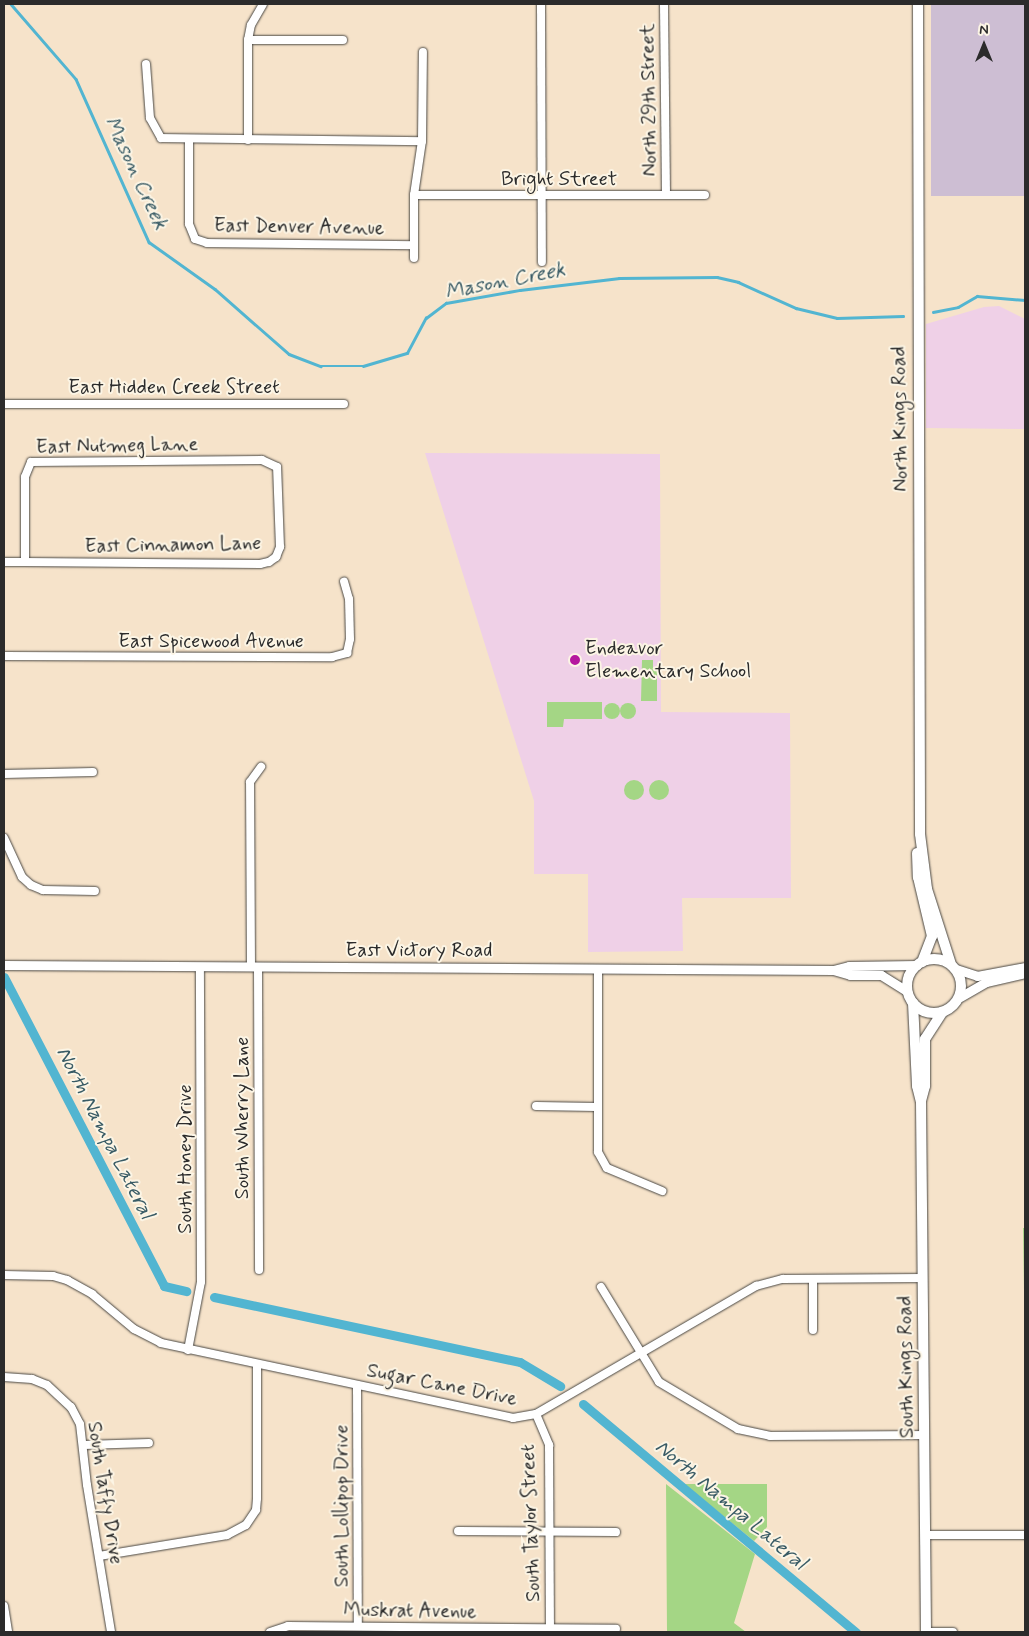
<!DOCTYPE html>
<html>
<head>
<meta charset="utf-8">
<style>
  body { margin:0 }
  #map { position:relative; width:1029px; height:1636px; overflow:hidden; background:#f6e3ca; font-family:Mynerve,sans-serif }
  div>[style] { position:absolute }
  .built>* { inset:0; background:#efd0e7 }
  .industrial>* { inset:0; background:#cdbed3; transform-origin:0 0 }
  .green>* { inset:0; background:#a4d685 }
  .round { border-radius:50% }
  .stream>* { height:2.5px; margin:-1.25px; padding:0 1.25px; transform-origin:1.25px; border-radius:1.25px; background:#52b5d1 }
  .canal>* { height:9px; margin:-4.5px; padding:0 4.5px; transform-origin:4.5px; border-radius:4.5px; background:#52b5d1 }
  .roads { filter:drop-shadow(0 0 1px #494743) drop-shadow(0 0 1px #494743) }
  .minor>* { height:8px; margin:-4px; padding:0 4px; transform-origin:4px; border-radius:4px; background:#fff }
  .tertiary>* { height:9px; margin:-4.5px; padding:0 4.5px; transform-origin:4.5px; border-radius:4.5px; background:#fff }
  .secondary>* { height:10px; margin:-5px; padding:0 5px; transform-origin:5px; border-radius:5px; background:#fff }
  .secondary>.ring { margin:-5px; padding:0; box-sizing:content-box; background:none; border:10px solid #fff; border-radius:50% }
  .dots>* { width:14px; height:14px; translate:-50% -50%; box-sizing:border-box; border:2px solid #fcf5e5; border-radius:50% }
  span { translate:-50% -50%; white-space:nowrap; text-align:center; line-height:1.15; -webkit-text-stroke:4px #fcf5e5; paint-order:stroke }
  .street-label { font-size:20px; color:#2b2b2b }
  .poi-label { font-size:20px; color:#2b2b2b }
  .left { translate:0 -50%; text-align:left }
  .water-label { font-size:21px; color:#395b65; font-style:italic }
  .frame { position:absolute; inset:0; border:5px solid #2b2b2b; pointer-events:none }
  .north { position:absolute; left:959px; top:20px; width:50px; height:50px; -webkit-text-stroke:4px #fcf5e5; paint-order:stroke; rotate:0deg; font-size:14px; font-weight:700; line-height:20px; text-align:center; color:#2b2b2b }
  .north::after { content:''; display:block; margin:auto; width:18px; height:22px; background:#2b2b2b; clip-path:polygon(50% 0,100% 100%,50% 72%,0 100%) }
</style>
</head>
<body>
<div id="map">
  <div class="built">
    <div style="clip-path:polygon(999px 306px,1025px 319px,1025px 429px,926px 428px,926px 324px,984px 307px)"></div>
    <div style="clip-path:polygon(425px 453px,660px 454px,661px 712px,790px 713px,791px 898px,682px 898px,683px 951px,588px 952px,588px 874px,534px 874px,534px 801px)"></div>
  </div>
  <div class="industrial">
    <div style="left:931px;top:4px;width:94px;height:192px"></div>
  </div>
  <div class="green">
    <div style="clip-path:polygon(642px 660px,653px 660px,653px 668px,657px 668px,657px 701px,641px 701px)"></div>
    <div style="clip-path:polygon(547px 702px,602px 702px,602px 719px,564px 719px,563px 727px,547px 727px)"></div>
    <div class="round" style="left:604px;top:703px;width:16px;height:16px"></div>
    <div class="round" style="left:620px;top:703px;width:16px;height:16px"></div>
    <div class="round" style="left:649px;top:780px;width:20px;height:20px"></div>
    <div class="round" style="left:624px;top:780px;width:20px;height:20px"></div>
    <div style="clip-path:polygon(1023px 1228px,1025px 1228px,1025px 1352px)"></div>
    <div style="clip-path:polygon(666px 1484px,755px 1554px,734px 1623px,746px 1632px,667px 1632px)"></div>
    <div style="clip-path:polygon(684px 1484px,767px 1484px,767px 1527px,754px 1541px)"></div>
  </div>
  <div class="stream">
    <div style="left:11px;top:4px;width:99px;rotate:49.1deg"></div>
    <div style="left:76px;top:79px;width:179px;rotate:65.9deg"></div>
    <div style="left:149px;top:242px;width:81px;rotate:35.5deg"></div>
    <div style="left:215px;top:289px;width:98px;rotate:41.3deg"></div>
    <div style="left:289px;top:354px;width:34px;rotate:21deg"></div>
    <div style="left:321px;top:366px;width:42px"></div>
    <div style="left:363px;top:366px;width:46px;rotate:-16.5deg"></div>
    <div style="left:407px;top:353px;width:40px;rotate:-62deg"></div>
    <div style="left:426px;top:318px;width:25px;rotate:-37deg"></div>
    <div style="left:446px;top:303px;width:75px;rotate:-10deg"></div>
    <div style="left:520px;top:290px;width:100px;rotate:-6.9deg"></div>
    <div style="left:619px;top:278px;width:98px;rotate:-0.6deg"></div>
    <div style="left:717px;top:277px;width:22px;rotate:13deg"></div>
    <div style="left:738px;top:282px;width:64px;rotate:24.1deg"></div>
    <div style="left:796px;top:308px;width:42px;rotate:13.7deg"></div>
    <div style="left:837px;top:318px;width:66px;rotate:-1.7deg"></div>
    <div style="left:933px;top:312px;width:25px;rotate:-11deg"></div>
    <div style="left:958px;top:307px;width:22px;rotate:-30deg"></div>
    <div style="left:977px;top:296px;width:48px;rotate:4.8deg"></div>
  </div>
  <div class="canal">
    <div style="left:4px;top:977px;width:348px;rotate:62.6deg"></div>
    <div style="left:164px;top:1286px;width:23px;rotate:13deg"></div>
    <div style="left:214px;top:1297px;width:313px;rotate:12deg"></div>
    <div style="left:520px;top:1362px;width:47px;rotate:31deg"></div>
    <div style="left:583px;top:1404px;width:356px;rotate:39.9deg"></div>
  </div>
  <div class="roads">
    <div class="minor">
      <div style="left:541px;top:4px;width:258px;rotate:89.8deg"></div>
      <div style="left:664px;top:4px;width:191px;rotate:89.4deg"></div>
      <div style="left:248px;top:40px;width:95px"></div>
      <div style="left:146px;top:64px;width:54px;rotate:85.8deg"></div>
      <div style="left:150px;top:118px;width:23px;rotate:61deg"></div>
      <div style="left:161px;top:138px;width:261px;rotate:0.7deg"></div>
      <div style="left:189px;top:140px;width:84px;rotate:90deg"></div>
      <div style="left:189px;top:224px;width:16px;rotate:68deg"></div>
      <div style="left:195px;top:239px;width:13px;rotate:18deg"></div>
      <div style="left:207px;top:243px;width:207px;rotate:0.6deg"></div>
      <div style="left:248px;top:140px;width:100px;rotate:-90deg"></div>
      <div style="left:248px;top:40px;width:15px;rotate:-79deg"></div>
      <div style="left:251px;top:25px;width:24px;rotate:-60deg"></div>
      <div style="left:414px;top:195px;width:291px"></div>
      <div style="left:414px;top:258px;width:63px;rotate:-90deg"></div>
      <div style="left:414px;top:195px;width:55px;rotate:-81.6deg"></div>
      <div style="left:422px;top:141px;width:89px;rotate:-89.4deg"></div>
      <div style="left:4px;top:404px;width:340px"></div>
      <div style="left:4px;top:562px;width:21px"></div>
      <div style="left:25px;top:562px;width:235px;rotate:0.5deg"></div>
      <div style="left:260px;top:564px;width:9px;rotate:-13deg"></div>
      <div style="left:269px;top:562px;width:9px;rotate:-36deg"></div>
      <div style="left:276px;top:557px;width:11px;rotate:-68deg"></div>
      <div style="left:280px;top:547px;width:80px;rotate:-92.1deg"></div>
      <div style="left:277px;top:467px;width:17px;rotate:-155deg"></div>
      <div style="left:262px;top:460px;width:231px;rotate:179.5deg"></div>
      <div style="left:31px;top:462px;width:16px;rotate:112deg"></div>
      <div style="left:25px;top:477px;width:85px;rotate:90deg"></div>
      <div style="left:4px;top:656px;width:328px;rotate:0.2deg"></div>
      <div style="left:332px;top:657px;width:16px;rotate:-15deg"></div>
      <div style="left:347px;top:653px;width:14px;rotate:-78deg"></div>
      <div style="left:350px;top:639px;width:40px;rotate:-91.4deg"></div>
      <div style="left:349px;top:599px;width:18px;rotate:-106deg"></div>
      <div style="left:4px;top:774px;width:89px;rotate:-1.3deg"></div>
      <div style="left:4px;top:838px;width:43px;rotate:65.2deg"></div>
      <div style="left:22px;top:877px;width:12px;rotate:42deg"></div>
      <div style="left:31px;top:885px;width:13px;rotate:23deg"></div>
      <div style="left:43px;top:890px;width:52px;rotate:1.1deg"></div>
      <div style="left:251px;top:967px;width:185px;rotate:-90.3deg"></div>
      <div style="left:250px;top:782px;width:19px;rotate:-54deg"></div>
      <div style="left:258px;top:967px;width:303px;rotate:89.8deg"></div>
      <div style="left:598px;top:969px;width:183px;rotate:90deg"></div>
      <div style="left:598px;top:1152px;width:18px;rotate:61deg"></div>
      <div style="left:607px;top:1168px;width:60px;rotate:22.7deg"></div>
      <div style="left:536px;top:1106px;width:60px;rotate:1deg"></div>
      <div style="left:4px;top:1275px;width:49px;rotate:1.2deg"></div>
      <div style="left:53px;top:1276px;width:15px;rotate:16deg"></div>
      <div style="left:67px;top:1280px;width:29px;rotate:29deg"></div>
      <div style="left:92px;top:1294px;width:55px;rotate:39.8deg"></div>
      <div style="left:134px;top:1329px;width:30px;rotate:27deg"></div>
      <div style="left:161px;top:1343px;width:360px;rotate:12deg"></div>
      <div style="left:513px;top:1418px;width:23px;rotate:-10deg"></div>
      <div style="left:536px;top:1414px;width:255px;rotate:-30.2deg"></div>
      <div style="left:756px;top:1286px;width:28px;rotate:-15deg"></div>
      <div style="left:783px;top:1279px;width:140px;rotate:-0.4deg"></div>
      <div style="left:813px;top:1279px;width:51px;rotate:90deg"></div>
      <div style="left:601px;top:1287px;width:111px;rotate:58.6deg"></div>
      <div style="left:659px;top:1382px;width:92px;rotate:30.7deg"></div>
      <div style="left:738px;top:1429px;width:33px;rotate:12deg"></div>
      <div style="left:770px;top:1436px;width:154px;rotate:-0.4deg"></div>
      <div style="left:188px;top:1350px;width:69px;rotate:-79.2deg"></div>
      <div style="left:201px;top:1282px;width:315px;rotate:-90.2deg"></div>
      <div style="left:4px;top:1377px;width:28px;rotate:4deg"></div>
      <div style="left:32px;top:1379px;width:16px;rotate:22deg"></div>
      <div style="left:47px;top:1385px;width:33px;rotate:43deg"></div>
      <div style="left:71px;top:1407px;width:19px;rotate:62deg"></div>
      <div style="left:80px;top:1424px;width:61px;rotate:83.5deg"></div>
      <div style="left:87px;top:1485px;width:149px;rotate:80.7deg"></div>
      <div style="left:357px;top:1385px;width:241px;rotate:89.8deg"></div>
      <div style="left:536px;top:1414px;width:34px;rotate:67deg"></div>
      <div style="left:549px;top:1445px;width:187px;rotate:89.7deg"></div>
      <div style="left:84px;top:1445px;width:65px;rotate:-1.8deg"></div>
      <div style="left:458px;top:1531px;width:158px;rotate:0.4deg"></div>
      <div style="left:925px;top:1535px;width:100px"></div>
      <div style="left:99px;top:1556px;width:130px;rotate:-9.3deg"></div>
      <div style="left:227px;top:1535px;width:21px;rotate:-28deg"></div>
      <div style="left:246px;top:1525px;width:18px;rotate:-56deg"></div>
      <div style="left:256px;top:1510px;width:12px;rotate:-85deg"></div>
      <div style="left:257px;top:1498px;width:134px;rotate:-90deg"></div>
      <div style="left:4px;top:1606px;width:26px;rotate:81deg"></div>
      <div style="left:270px;top:1632px;width:19px;rotate:-18deg"></div>
      <div style="left:288px;top:1626px;width:328px;rotate:0.5deg"></div>
      <div style="left:926px;top:1632px;width:27px"></div>
    </div>
    <div class="tertiary">
      <div style="left:4px;top:965px;width:829px;rotate:0.35deg"></div>
      <div style="left:833px;top:970px;width:16px;rotate:-14deg"></div>
      <div style="left:849px;top:966px;width:68px;rotate:-0.8deg"></div>
      <div style="left:956px;top:969px;width:22px;rotate:18deg"></div>
      <div style="left:977px;top:976px;width:49px;rotate:-10.6deg"></div>
      <div style="left:833px;top:970px;width:18px;rotate:16deg"></div>
      <div style="left:850px;top:975px;width:31px"></div>
      <div style="left:881px;top:975px;width:31px;rotate:32deg"></div>
      <div style="left:960px;top:997px;width:30px;rotate:-30deg"></div>
      <div style="left:986px;top:982px;width:40px;rotate:-13deg"></div>
    </div>
    <div class="secondary">
      <div style="left:918px;top:4px;width:830px;rotate:89.86deg"></div>
      <div style="left:920px;top:834px;width:55px;rotate:82.7deg"></div>
      <div style="left:927px;top:889px;width:79px;rotate:72.3deg"></div>
      <div style="left:917px;top:853px;width:24px;rotate:88deg"></div>
      <div style="left:918px;top:877px;width:61px;rotate:76.7deg"></div>
      <div style="left:932px;top:936px;width:28px;rotate:111deg"></div>
      <div class="ring" style="left:907px;top:959px;width:44px;height:44px"></div>
      <div style="left:913px;top:1003px;width:83px;rotate:87.2deg"></div>
      <div style="left:917px;top:1086px;width:16px;rotate:76deg"></div>
      <div style="left:921px;top:1102px;width:530px;rotate:89.46deg"></div>
      <div style="left:921px;top:1101px;width:16px;rotate:-75deg"></div>
      <div style="left:925px;top:1086px;width:47px;rotate:-90deg"></div>
      <div style="left:925px;top:1039px;width:31px;rotate:-57deg"></div>
    </div>
  </div>
  <div class="dots">
    <div style="left:575px;top:660px;background:#b5179e"></div>
  </div>
  <div class="street-label">
    <span style="left:649px;top:100px;rotate:-91deg">North 29th Street</span>
    <span style="left:559px;top:179px">Bright Street</span>
    <span style="left:299px;top:227px;rotate:1deg">East Denver Avenue</span>
    <span style="left:174px;top:387px">East Hidden Creek Street</span>
    <span style="left:900px;top:419px;rotate:-91deg">North Kings Road</span>
    <span style="left:117px;top:446px;rotate:-1deg">East Nutmeg Lane</span>
    <span style="left:173px;top:545px;rotate:-1deg">East Cinnamon Lane</span>
    <span style="left:211px;top:641px">East Spicewood Avenue</span>
    <span style="left:419px;top:950px">East Victory Road</span>
    <span style="left:242px;top:1118px;rotate:-90deg">South Wherry Lane</span>
    <span style="left:185px;top:1159px;rotate:-90deg">South Honey Drive</span>
    <span style="left:906px;top:1367px;rotate:-91deg">South Kings Road</span>
    <span style="left:442px;top:1385px;rotate:11deg">Sugar Cane Drive</span>
    <span style="left:105px;top:1493px;rotate:81deg">South Taffy Drive</span>
    <span style="left:342px;top:1506px;rotate:-90deg">South Lollipop Drive</span>
    <span style="left:531px;top:1523px;rotate:-92deg">South Taylor Street</span>
    <span style="left:410px;top:1611px;rotate:1deg">Muskrat Avenue</span>
  </div>
  <div class="poi-label">
    <span class="left" style="left:585px;top:660px">Endeavor<br>Elementary School</span>
  </div>
  <div class="water-label">
    <span style="left:136px;top:173px;rotate:65deg">Mason Creek</span>
    <span style="left:505px;top:281px;rotate:-11deg">Mason Creek</span>
    <span style="left:105px;top:1133px;rotate:63deg">North Nampa Lateral</span>
    <span style="left:731px;top:1505px;rotate:40deg">North Nampa Lateral</span>
  </div>
  <div class="frame"></div>
  <div class="north">N</div>
</div>
</body>
</html>
